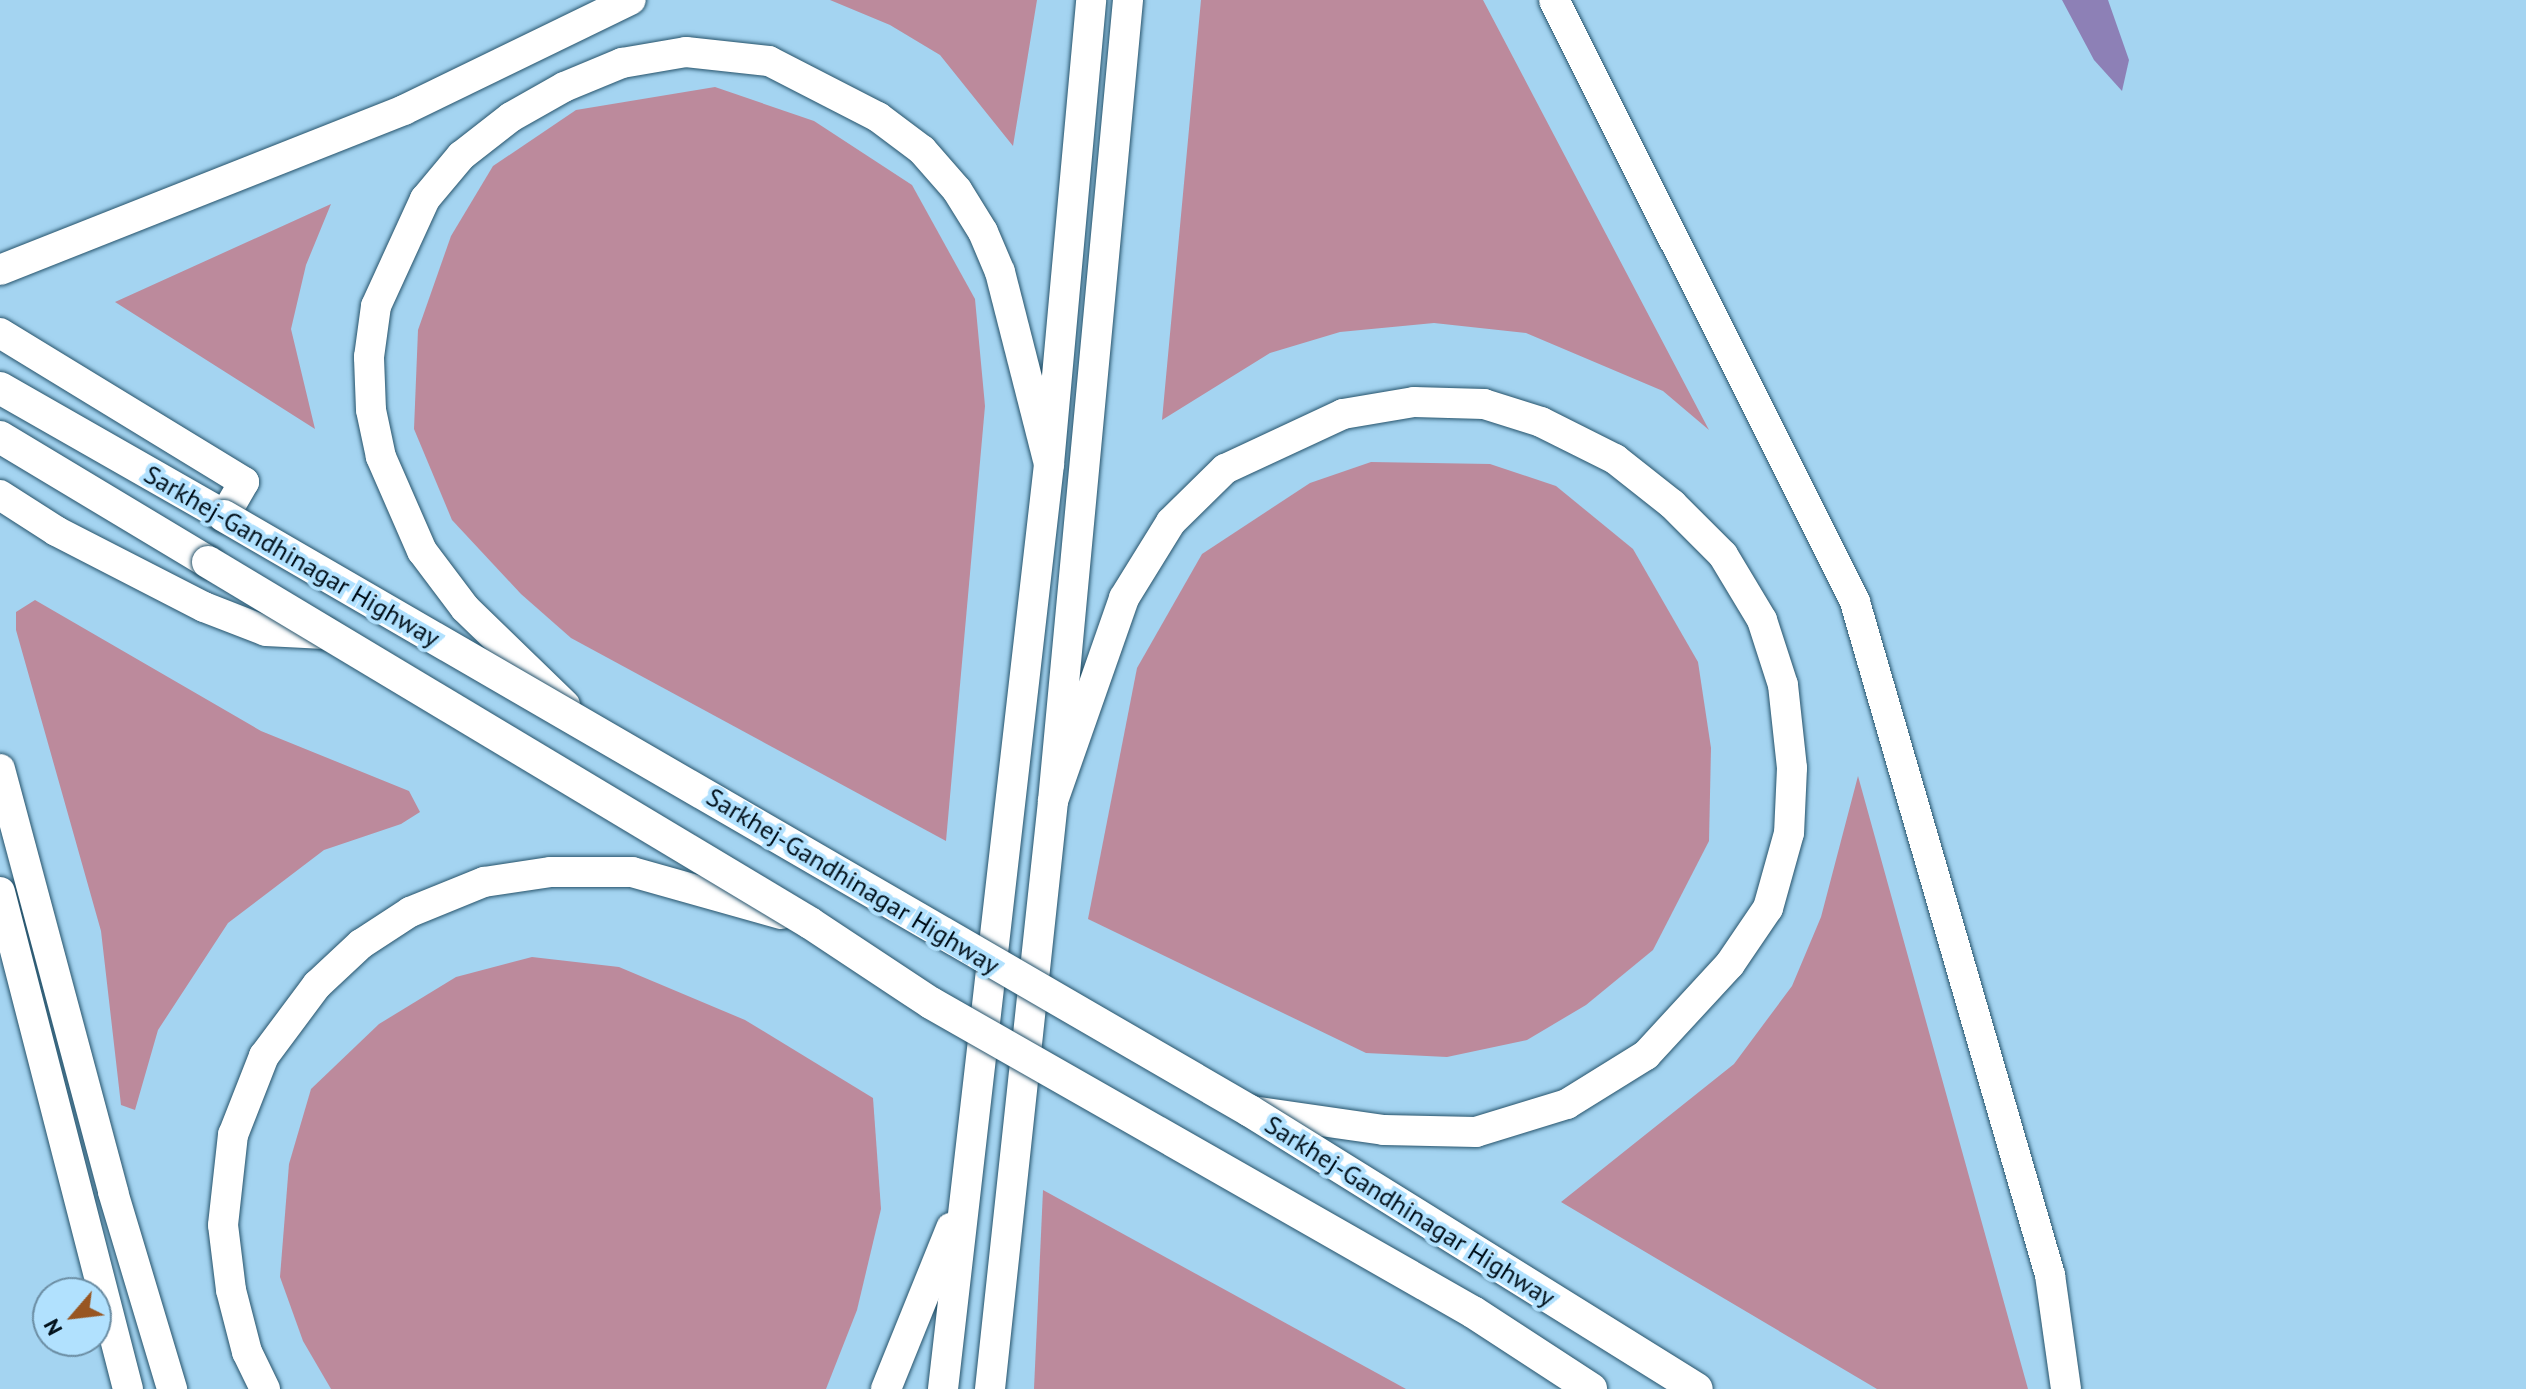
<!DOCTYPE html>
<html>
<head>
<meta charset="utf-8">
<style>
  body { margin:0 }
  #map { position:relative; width:2526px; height:1389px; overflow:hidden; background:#a4d4f1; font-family:"PT Sans",sans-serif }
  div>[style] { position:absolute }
  .green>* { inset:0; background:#bc8a9c }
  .water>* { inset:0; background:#8d80b6 }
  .roads { filter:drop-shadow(0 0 2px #26536b) drop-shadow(0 0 2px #26536b) }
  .primary>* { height:30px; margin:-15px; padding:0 15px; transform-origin:15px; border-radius:15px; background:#fff }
  .trunk>* { height:32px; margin:-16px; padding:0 16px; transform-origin:16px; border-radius:16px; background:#fff }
  .bridges { filter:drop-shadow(0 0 2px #26536b) drop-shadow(0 0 2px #26536b) }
  .trunk-bridge>* { height:32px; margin:-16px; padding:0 16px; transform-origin:16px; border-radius:16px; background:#fff }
  span { translate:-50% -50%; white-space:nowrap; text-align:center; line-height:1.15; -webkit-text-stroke:8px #b1e1fe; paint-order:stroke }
  .street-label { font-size:26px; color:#01101a }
  .north { position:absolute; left:32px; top:1277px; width:80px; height:80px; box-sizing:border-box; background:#b1e1fe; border:2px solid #6b8da3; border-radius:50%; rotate:242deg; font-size:22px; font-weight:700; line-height:32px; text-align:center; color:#01101a }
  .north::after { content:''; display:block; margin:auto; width:28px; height:36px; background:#985622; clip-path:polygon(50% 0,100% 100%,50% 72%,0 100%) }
</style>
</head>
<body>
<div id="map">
  <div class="green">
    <div style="clip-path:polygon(830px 0,1037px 0,1013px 146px,940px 55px,890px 25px)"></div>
    <div style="clip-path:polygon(1201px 0,1483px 0,1709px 430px,1663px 391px,1526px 333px,1434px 323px,1340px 332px,1270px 353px,1162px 420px)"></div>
    <div style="clip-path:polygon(715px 87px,814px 121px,912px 185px,975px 299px,985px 406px,946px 841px,571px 638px,521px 594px,452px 520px,414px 429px,418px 330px,451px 236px,493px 166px,576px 110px)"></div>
    <div style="clip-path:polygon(331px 204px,306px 265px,291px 329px,315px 429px,115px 302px)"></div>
    <div style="clip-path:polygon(1371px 462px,1490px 464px,1556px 486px,1633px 549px,1698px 662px,1711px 748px,1709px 841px,1653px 950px,1586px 1005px,1527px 1040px,1447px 1057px,1366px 1053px,1088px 919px,1137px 668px,1202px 554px,1310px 483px)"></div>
    <div style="clip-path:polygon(35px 600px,261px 731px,409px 791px,420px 812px,401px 824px,324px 850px,228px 923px,158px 1030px,135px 1110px,121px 1105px,101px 931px,16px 630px,16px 612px)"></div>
    <div style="clip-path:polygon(1858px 776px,2028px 1389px,1877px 1389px,1561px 1202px,1734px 1064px,1792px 986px,1821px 917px)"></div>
    <div style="clip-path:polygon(532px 957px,619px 967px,745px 1020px,873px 1098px,881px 1209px,857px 1310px,826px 1389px,331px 1389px,303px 1341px,280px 1277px,289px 1164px,311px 1089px,379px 1024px,456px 977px)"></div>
    <div style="clip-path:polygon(1043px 1190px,1406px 1389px,1034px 1389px)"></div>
  </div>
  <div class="water">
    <div style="clip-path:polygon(2062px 0,2108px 0,2129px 60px,2122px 91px,2094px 60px)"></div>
  </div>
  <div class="roads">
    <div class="primary">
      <div style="left:1554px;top:0;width:673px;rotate:63.43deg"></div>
      <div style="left:1855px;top:602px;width:701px;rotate:73.84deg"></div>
      <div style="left:2050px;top:1275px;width:115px;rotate:82deg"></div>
      <div style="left:0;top:270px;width:435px;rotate:-21.6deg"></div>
      <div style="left:404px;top:110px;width:252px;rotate:-25.9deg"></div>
      <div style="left:0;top:333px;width:286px;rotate:31.4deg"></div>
      <div style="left:244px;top:482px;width:39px;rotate:120deg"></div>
      <div style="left:0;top:495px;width:67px;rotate:32.7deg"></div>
      <div style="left:56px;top:531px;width:166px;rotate:27.2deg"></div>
      <div style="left:204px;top:607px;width:66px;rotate:21.2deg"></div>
      <div style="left:266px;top:631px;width:59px;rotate:2.9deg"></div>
      <div style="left:565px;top:705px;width:139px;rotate:-135.9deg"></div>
      <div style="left:465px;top:608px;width:71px;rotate:-127deg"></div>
      <div style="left:422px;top:551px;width:103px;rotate:-113.6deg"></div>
      <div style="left:381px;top:457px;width:48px;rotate:-102deg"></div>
      <div style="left:371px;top:410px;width:53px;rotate:-92.2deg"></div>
      <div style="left:369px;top:357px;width:51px;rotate:-82.2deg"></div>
      <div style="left:376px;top:306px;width:118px;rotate:-65.4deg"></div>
      <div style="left:425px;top:199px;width:56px;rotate:-50.1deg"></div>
      <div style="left:461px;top:156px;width:63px;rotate:-38deg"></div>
      <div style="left:511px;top:117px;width:61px;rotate:-29.5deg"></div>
      <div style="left:564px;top:87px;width:63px;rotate:-22.5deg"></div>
      <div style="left:622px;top:63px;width:65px;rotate:-9.8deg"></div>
      <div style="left:686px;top:52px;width:83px;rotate:6.2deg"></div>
      <div style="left:769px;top:61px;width:123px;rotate:27.2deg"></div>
      <div style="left:878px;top:117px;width:55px;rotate:36.9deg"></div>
      <div style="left:922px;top:150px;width:53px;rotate:48.8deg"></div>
      <div style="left:957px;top:190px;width:49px;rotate:58.2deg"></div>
      <div style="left:983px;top:232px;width:43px;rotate:67deg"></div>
      <div style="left:1000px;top:272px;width:198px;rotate:75.7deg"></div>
      <div style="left:0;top:769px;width:438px;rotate:75deg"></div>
      <div style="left:113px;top:1192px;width:206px;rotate:73.3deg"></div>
      <div style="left:1053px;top:801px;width:215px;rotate:-70.7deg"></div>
      <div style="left:1124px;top:598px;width:89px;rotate:-58.3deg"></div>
      <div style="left:1171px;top:522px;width:76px;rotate:-44.5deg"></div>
      <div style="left:1225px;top:469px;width:130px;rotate:-25deg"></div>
      <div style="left:1343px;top:414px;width:72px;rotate:-9.6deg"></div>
      <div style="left:1414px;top:402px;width:70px;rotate:1.6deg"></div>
      <div style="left:1484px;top:404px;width:60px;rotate:17.5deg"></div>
      <div style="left:1541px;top:422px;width:83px;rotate:26.6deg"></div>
      <div style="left:1615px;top:459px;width:73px;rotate:38.3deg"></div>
      <div style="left:1672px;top:504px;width:72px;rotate:45deg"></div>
      <div style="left:1723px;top:555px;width:76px;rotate:59deg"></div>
      <div style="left:1762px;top:620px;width:68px;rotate:72.1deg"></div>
      <div style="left:1783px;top:685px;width:83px;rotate:83.8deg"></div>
      <div style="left:1792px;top:768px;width:65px;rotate:92.6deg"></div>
      <div style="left:1789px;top:833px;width:78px;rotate:105.6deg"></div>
      <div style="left:1768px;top:908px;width:68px;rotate:124.2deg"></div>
      <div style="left:1730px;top:964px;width:124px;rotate:132.7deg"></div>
      <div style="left:1646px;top:1055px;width:93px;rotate:148.2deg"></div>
      <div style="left:1567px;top:1104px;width:95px;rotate:162.9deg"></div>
      <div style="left:1476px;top:1132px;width:92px;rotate:-178.8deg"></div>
      <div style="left:1384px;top:1130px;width:133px;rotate:-171.8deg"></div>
      <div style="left:0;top:892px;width:513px;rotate:75.56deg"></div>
      <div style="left:265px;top:1389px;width:41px;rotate:-115.9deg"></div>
      <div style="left:247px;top:1352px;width:64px;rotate:-104.5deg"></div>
      <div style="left:231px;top:1290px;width:65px;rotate:-97deg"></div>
      <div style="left:223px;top:1225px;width:91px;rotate:-83.7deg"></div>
      <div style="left:233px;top:1135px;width:85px;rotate:-68.6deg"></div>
      <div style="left:264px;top:1056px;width:89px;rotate:-53.3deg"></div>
      <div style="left:317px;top:985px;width:60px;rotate:-43deg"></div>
      <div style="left:361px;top:944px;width:59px;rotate:-33.1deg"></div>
      <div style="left:410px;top:912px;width:80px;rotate:-22.1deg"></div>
      <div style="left:484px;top:882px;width:68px;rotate:-8.5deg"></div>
      <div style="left:551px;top:872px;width:81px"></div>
      <div style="left:632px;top:872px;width:155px;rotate:15.7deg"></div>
      <div style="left:886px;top:1389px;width:174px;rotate:-68deg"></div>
      <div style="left:943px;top:1389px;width:931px;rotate:-83.46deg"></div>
      <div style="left:1049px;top:464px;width:466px;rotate:-84.8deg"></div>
      <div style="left:990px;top:1389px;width:591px;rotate:-83.88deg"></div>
      <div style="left:1053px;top:801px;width:805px;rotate:-84.65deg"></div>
    </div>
    <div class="trunk">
      <div style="left:0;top:388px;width:258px;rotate:29.7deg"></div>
      <div style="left:0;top:437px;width:243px;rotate:31deg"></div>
    </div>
  </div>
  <div class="bridges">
    <div class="trunk-bridge">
      <div style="left:224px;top:516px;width:1186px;rotate:30.11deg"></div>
      <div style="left:1250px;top:1111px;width:526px;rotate:31.88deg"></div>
      <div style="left:208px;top:562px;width:702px;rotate:30.95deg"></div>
      <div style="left:810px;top:923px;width:145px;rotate:33.5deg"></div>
      <div style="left:931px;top:1003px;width:624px;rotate:29.69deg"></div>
      <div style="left:1473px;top:1312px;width:141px;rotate:33.1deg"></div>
    </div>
  </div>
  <div class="street-label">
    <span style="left:292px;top:556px;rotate:30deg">Sarkhej-Gandhinagar Highway</span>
    <span style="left:853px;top:881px;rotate:31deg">Sarkhej-Gandhinagar Highway</span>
    <span style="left:1410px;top:1211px;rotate:32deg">Sarkhej-Gandhinagar Highway</span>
  </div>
  <div class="north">N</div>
</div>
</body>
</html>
